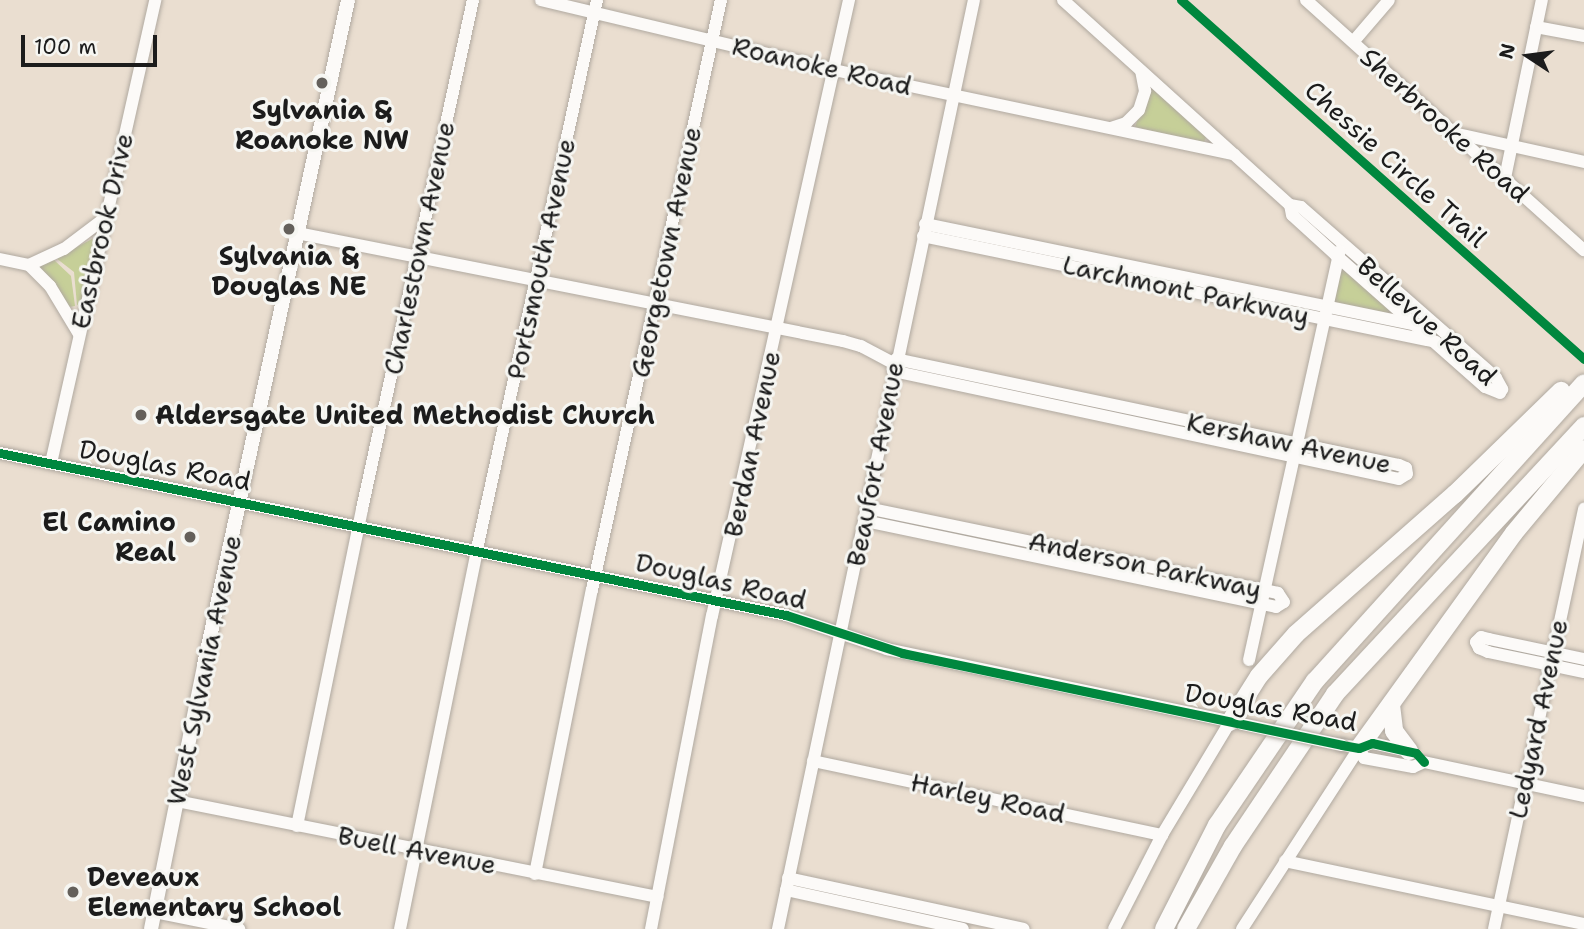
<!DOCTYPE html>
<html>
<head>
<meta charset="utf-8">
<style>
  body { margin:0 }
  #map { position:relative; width:1584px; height:929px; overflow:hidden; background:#eaded0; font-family:"Shantell Sans",sans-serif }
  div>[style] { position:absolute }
  .green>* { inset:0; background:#c6cf98 }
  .roads { filter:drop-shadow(0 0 2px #b0a9a0) drop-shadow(0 0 2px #b0a9a0) }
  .minor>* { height:12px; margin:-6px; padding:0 6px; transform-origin:6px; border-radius:6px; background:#fcfaf8 }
  .major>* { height:14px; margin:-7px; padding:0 7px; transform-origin:7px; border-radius:7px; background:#fcfaf8 }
  .highway>* { height:18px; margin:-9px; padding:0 9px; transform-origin:9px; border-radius:9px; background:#fcfaf8 }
  .bridges { filter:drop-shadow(0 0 2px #b0a9a0) drop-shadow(0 0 2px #b0a9a0) }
  .minor-bridge>* { height:12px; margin:-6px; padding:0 6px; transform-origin:6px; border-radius:6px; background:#fcfaf8 }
  .cycleway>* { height:9px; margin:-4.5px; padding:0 4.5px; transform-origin:4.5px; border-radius:4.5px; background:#00873e }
  .dots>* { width:19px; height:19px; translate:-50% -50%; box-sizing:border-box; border:4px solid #f6f6f2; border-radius:50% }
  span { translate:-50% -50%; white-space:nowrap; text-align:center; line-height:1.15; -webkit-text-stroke:6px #f6f6f2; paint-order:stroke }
  .street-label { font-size:26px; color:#1c1c1c }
  .poi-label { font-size:26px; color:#1c1c1c; font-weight:700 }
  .left { translate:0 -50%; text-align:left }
  .right { translate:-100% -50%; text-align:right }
  .north { position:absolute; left:1493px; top:21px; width:70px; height:70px; -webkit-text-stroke:5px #f6f6f2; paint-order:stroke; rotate:283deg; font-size:19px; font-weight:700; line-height:28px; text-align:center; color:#1c1c1c }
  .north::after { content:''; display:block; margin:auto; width:24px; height:32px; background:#1c1c1c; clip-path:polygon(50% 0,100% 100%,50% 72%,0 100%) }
  .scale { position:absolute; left:21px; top:35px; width:136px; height:32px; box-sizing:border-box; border:4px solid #1c1c1c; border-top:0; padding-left:9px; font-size:21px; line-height:24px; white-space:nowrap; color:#1c1c1c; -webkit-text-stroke:5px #f6f6f2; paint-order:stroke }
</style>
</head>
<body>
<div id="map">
  <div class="green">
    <div style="clip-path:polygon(1151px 83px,1207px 135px,1205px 140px,1203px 143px,1135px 127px)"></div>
    <div style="clip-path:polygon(92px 239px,95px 243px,80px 306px,77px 305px,74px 272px,56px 258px)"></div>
    <div style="clip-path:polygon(1337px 258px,1400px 316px,1329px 306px)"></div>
    <div style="clip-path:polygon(53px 259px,71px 276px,75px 306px,69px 307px,35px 266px)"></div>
  </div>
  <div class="roads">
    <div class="minor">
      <div style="left:541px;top:0;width:301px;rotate:13.4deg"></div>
      <div style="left:834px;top:70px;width:409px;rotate:11.9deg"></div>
      <div style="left:1063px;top:0;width:306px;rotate:42.1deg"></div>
      <div style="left:1290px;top:205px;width:11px;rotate:10deg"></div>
      <div style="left:1301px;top:207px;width:259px;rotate:41.2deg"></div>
      <div style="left:1496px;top:378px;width:13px;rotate:61deg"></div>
      <div style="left:1502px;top:389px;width:4px;rotate:117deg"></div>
      <div style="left:1500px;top:393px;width:16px;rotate:-158deg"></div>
      <div style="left:1485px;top:387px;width:199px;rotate:-138.5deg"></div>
      <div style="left:1336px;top:255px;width:59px;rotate:-137.7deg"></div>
      <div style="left:1292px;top:215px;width:10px;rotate:-101deg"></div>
      <div style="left:1306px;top:0;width:374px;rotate:42deg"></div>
      <div style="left:1536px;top:27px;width:49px;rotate:10.6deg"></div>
      <div style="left:1353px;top:42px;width:55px;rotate:-49.4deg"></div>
      <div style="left:1111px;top:128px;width:16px;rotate:-18deg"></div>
      <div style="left:1126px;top:123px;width:18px;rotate:-45deg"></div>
      <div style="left:1139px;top:110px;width:20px;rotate:-72deg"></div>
      <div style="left:1145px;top:91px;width:20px;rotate:-101deg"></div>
      <div style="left:1458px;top:134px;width:129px;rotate:12.5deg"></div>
      <div style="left:1505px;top:178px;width:182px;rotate:-78.3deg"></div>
      <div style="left:925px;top:224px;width:499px;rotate:11.6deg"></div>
      <div style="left:297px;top:233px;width:557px;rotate:11.19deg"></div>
      <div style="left:843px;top:341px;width:19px;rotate:16deg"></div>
      <div style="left:861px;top:346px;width:38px;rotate:28deg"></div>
      <div style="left:923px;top:236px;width:524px;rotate:11.67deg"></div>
      <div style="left:0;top:259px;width:30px;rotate:12deg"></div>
      <div style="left:29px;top:265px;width:30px;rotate:45deg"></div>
      <div style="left:50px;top:286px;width:56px;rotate:58.9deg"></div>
      <div style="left:29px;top:265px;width:38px;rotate:-25deg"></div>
      <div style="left:64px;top:249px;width:51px;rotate:-37.1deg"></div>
      <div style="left:893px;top:371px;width:517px;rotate:12.05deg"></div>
      <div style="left:1399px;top:479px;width:9px;rotate:-32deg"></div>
      <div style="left:1407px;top:474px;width:6px;rotate:-99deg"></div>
      <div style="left:1406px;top:468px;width:8px;rotate:-157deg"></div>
      <div style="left:1399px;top:465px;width:514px;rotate:-168.1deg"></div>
      <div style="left:0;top:453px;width:803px;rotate:11.65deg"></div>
      <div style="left:786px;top:615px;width:107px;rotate:18.6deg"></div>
      <div style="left:887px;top:649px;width:358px;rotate:11.9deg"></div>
      <div style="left:51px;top:463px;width:475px;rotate:-77.3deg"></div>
      <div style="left:865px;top:521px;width:420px;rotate:11.8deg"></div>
      <div style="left:1276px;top:607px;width:9px;rotate:-32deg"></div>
      <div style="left:1284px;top:602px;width:11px;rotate:-124deg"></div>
      <div style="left:1278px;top:593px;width:419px;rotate:-168.3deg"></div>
      <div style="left:1584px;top:659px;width:97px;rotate:-168.1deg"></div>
      <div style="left:1489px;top:639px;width:8px;rotate:-166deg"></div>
      <div style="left:1481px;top:637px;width:7px;rotate:135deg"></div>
      <div style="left:1476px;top:642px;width:7px;rotate:63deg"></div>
      <div style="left:1479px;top:648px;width:10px;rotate:24deg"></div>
      <div style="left:1488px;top:652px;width:98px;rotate:11.8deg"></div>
      <div style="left:1249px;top:660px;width:419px;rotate:-77.5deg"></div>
      <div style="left:1342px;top:745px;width:17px;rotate:10deg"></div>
      <div style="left:1359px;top:748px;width:14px;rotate:-21deg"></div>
      <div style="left:1372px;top:743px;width:41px;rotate:12.7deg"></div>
      <div style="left:1359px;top:748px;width:11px;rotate:63deg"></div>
      <div style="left:1364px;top:758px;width:50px;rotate:10.4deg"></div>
      <div style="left:1413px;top:767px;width:12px;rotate:-24deg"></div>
      <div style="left:1424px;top:762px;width:164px;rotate:12deg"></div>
      <div style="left:813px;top:761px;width:357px;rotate:12deg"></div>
      <div style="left:177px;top:801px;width:490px;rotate:11.3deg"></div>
      <div style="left:297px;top:826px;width:324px;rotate:-78.4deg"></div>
      <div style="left:362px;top:509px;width:521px;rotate:-77.7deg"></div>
      <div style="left:1285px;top:861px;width:306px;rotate:11.9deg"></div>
      <div style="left:535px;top:874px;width:290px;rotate:-78.7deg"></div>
      <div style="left:592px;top:590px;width:604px;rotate:-77.67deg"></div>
      <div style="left:788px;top:878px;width:241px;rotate:12.2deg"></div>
      <div style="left:786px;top:890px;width:181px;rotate:12.4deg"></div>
      <div style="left:155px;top:912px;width:86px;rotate:11.4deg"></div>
      <div style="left:400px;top:929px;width:388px;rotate:-78.5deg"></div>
      <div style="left:477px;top:549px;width:562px;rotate:-77.67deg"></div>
      <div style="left:651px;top:929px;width:319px;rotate:-79deg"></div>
      <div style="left:712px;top:616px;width:631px;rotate:-77.46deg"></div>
      <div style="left:778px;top:929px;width:949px;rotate:-78.09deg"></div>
      <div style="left:1114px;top:929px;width:106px;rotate:-62.9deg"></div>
      <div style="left:1162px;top:835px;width:132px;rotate:-59deg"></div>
      <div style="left:1242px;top:929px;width:216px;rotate:-57.1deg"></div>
      <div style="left:1494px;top:929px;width:430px;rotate:-77.9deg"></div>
    </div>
    <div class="major">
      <div style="left:151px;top:929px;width:269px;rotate:-78.6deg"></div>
      <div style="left:204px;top:665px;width:680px;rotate:-77.78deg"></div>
    </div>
    <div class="highway">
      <div style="left:1391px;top:705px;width:26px;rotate:83deg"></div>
      <div style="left:1394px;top:731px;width:25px;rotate:53deg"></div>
      <div style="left:1230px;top:722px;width:54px;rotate:-57.8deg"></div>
      <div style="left:1259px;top:676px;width:56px;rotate:-48.6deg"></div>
      <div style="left:1296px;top:634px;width:212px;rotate:-41.4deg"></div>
      <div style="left:1455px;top:494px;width:148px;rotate:-44.2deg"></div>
      <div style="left:1359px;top:748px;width:265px;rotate:-54.2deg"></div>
      <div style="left:1514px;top:533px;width:109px;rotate:-50.2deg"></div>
      <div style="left:1164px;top:929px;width:117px;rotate:-63deg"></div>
      <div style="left:1217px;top:825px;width:174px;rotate:-55.8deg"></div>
      <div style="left:1315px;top:681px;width:401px;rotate:-47.9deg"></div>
      <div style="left:1186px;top:929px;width:95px;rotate:-60.5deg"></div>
      <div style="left:1233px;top:846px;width:183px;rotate:-56.1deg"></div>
      <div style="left:1335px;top:694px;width:366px;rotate:-47.1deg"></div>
    </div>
  </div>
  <div class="bridges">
    <div class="minor-bridge">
      <div style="left:1242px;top:724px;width:102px;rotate:11.9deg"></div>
    </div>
  </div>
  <div class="cycleway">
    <div style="left:1181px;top:0;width:540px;rotate:41.7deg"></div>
    <div style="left:0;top:453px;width:803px;rotate:11.65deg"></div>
    <div style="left:786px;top:615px;width:122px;rotate:18.1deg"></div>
    <div style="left:902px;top:653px;width:450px;rotate:11.8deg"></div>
    <div style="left:1342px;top:745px;width:17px;rotate:10deg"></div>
    <div style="left:1359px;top:748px;width:14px;rotate:-21deg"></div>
    <div style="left:1372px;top:743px;width:45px;rotate:12.8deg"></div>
    <div style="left:1416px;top:753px;width:12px;rotate:48deg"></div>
  </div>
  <div class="dots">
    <div style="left:322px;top:83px;background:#64605b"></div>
    <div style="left:289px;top:229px;background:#64605b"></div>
    <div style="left:141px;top:415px;background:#64605b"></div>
    <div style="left:190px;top:537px;background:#64605b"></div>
    <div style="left:73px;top:892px;background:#64605b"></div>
  </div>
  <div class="street-label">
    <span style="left:822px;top:66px;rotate:13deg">Roanoke Road</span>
    <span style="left:1445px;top:125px;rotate:42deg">Sherbrooke Road</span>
    <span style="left:1396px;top:164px;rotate:42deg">Chessie Circle Trail</span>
    <span style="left:102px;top:231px;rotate:-77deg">Eastbrook Drive</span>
    <span style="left:419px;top:248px;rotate:-78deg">Charlestown Avenue</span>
    <span style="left:666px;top:252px;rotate:-78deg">Georgetown Avenue</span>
    <span style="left:541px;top:259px;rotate:-78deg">Portsmouth Avenue</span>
    <span style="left:1186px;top:290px;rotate:12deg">Larchmont Parkway</span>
    <span style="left:1427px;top:321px;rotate:42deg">Bellevue Road</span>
    <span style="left:1289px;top:443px;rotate:12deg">Kershaw Avenue</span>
    <span style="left:752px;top:444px;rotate:-78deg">Berdan Avenue</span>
    <span style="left:875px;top:464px;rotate:-79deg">Beaufort Avenue</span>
    <span style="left:165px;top:465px;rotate:11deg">Douglas Road</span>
    <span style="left:1145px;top:565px;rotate:12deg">Anderson Parkway</span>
    <span style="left:721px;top:581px;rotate:13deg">Douglas Road</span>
    <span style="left:204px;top:670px;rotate:-78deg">West Sylvania Avenue</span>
    <span style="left:1271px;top:707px;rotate:10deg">Douglas Road</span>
    <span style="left:1538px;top:719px;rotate:-78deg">Ledyard Avenue</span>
    <span style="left:988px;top:798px;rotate:12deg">Harley Road</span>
    <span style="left:417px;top:850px;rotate:11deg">Buell Avenue</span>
  </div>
  <div class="poi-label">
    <span style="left:322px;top:125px">Sylvania &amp;<br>Roanoke NW</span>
    <span style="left:289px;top:271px">Sylvania &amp;<br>Douglas NE</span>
    <span class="left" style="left:155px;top:415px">Aldersgate United Methodist Church</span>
    <span class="right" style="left:176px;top:537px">El Camino<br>Real</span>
    <span class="left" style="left:87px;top:892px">Deveaux<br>Elementary School</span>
  </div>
  <div class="north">N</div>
  <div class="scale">100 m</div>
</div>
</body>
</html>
